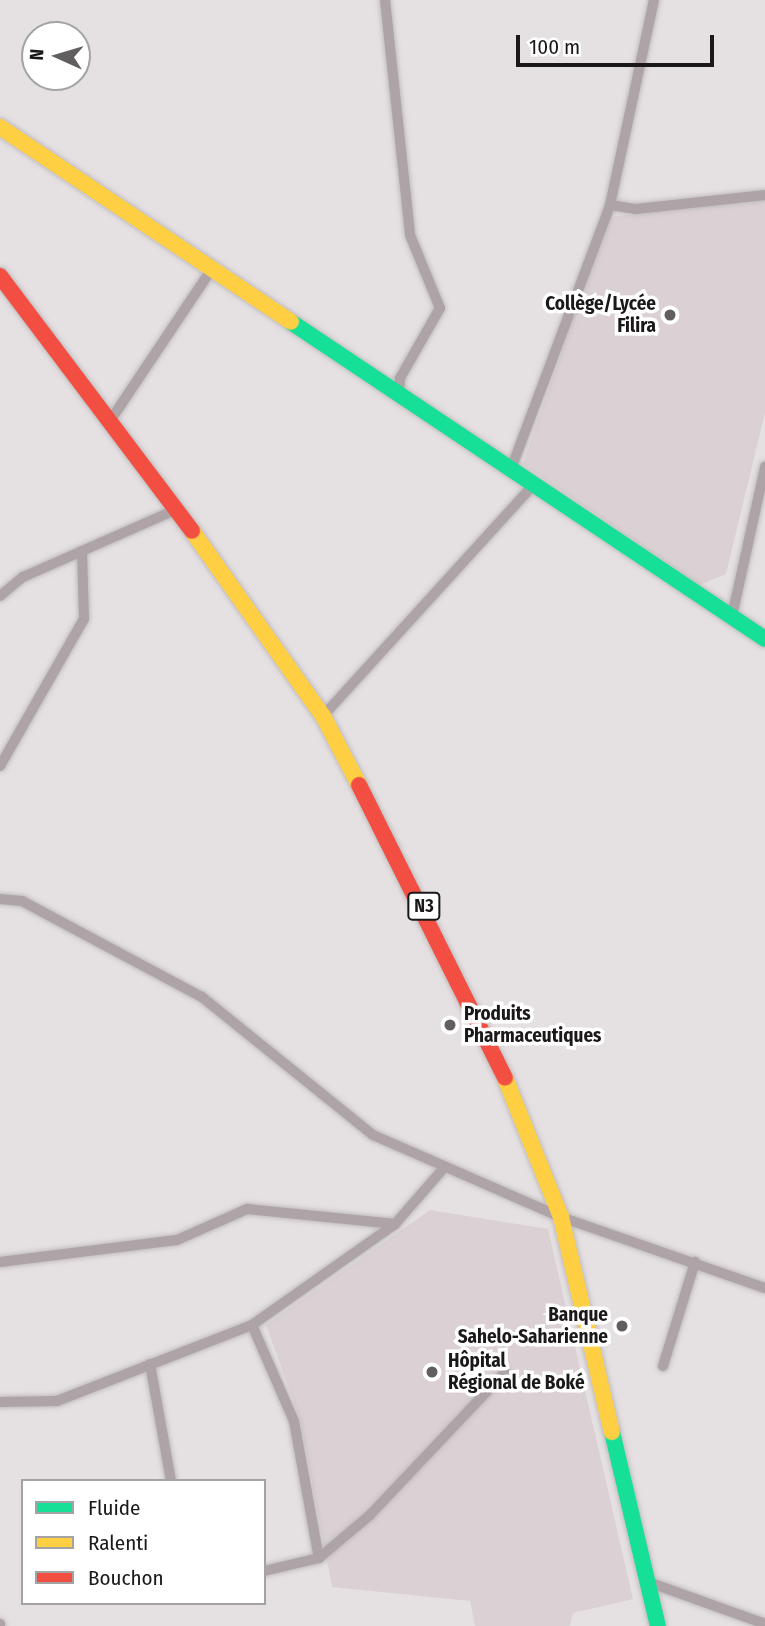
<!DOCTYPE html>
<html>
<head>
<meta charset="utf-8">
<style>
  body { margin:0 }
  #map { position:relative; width:765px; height:1626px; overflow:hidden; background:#e5e0e2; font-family:"Fira Sans Condensed",sans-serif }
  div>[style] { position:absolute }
  .built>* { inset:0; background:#dbd1d4 }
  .roads { filter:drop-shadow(0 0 2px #c0bdbe) drop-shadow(0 0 2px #c0bdbe) }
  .street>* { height:10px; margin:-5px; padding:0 5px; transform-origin:5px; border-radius:5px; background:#aea3a6 }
  .fast>* { height:16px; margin:-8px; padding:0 8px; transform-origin:8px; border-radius:8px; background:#16e098 }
  .slow>* { height:16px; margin:-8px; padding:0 8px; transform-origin:8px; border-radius:8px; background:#ffcf43 }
  .jam>* { height:16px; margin:-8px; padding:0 8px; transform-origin:8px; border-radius:8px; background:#f24e42 }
  .dots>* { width:19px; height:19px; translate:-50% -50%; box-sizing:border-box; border:4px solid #fff; border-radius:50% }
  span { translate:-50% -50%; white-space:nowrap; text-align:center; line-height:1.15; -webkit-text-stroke:7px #fff; paint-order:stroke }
  .shield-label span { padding:2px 5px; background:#fff; border:2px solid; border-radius:5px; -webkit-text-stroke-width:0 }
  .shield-label { font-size:18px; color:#1b1819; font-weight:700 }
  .poi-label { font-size:19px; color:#1b1819; font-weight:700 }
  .right { translate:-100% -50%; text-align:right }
  .left { translate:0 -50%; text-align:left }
  .legend { position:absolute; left:21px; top:1479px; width:245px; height:126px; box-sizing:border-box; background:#fff; border:2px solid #a4a3a3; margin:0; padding:9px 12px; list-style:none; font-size:21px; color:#1b1819 }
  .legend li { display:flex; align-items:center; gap:14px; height:35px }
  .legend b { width:35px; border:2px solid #a4a3a3 }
  .north { position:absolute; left:21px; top:21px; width:70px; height:70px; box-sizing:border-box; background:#fff; border:2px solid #a4a3a3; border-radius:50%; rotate:274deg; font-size:19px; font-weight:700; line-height:28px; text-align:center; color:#1b1819 }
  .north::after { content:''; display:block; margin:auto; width:24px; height:32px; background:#625e5f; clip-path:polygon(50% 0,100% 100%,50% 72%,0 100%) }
  .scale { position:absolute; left:516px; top:35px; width:198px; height:32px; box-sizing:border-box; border:4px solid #1b1819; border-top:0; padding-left:9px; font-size:21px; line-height:24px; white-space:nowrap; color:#1b1819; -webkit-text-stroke:5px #fff; paint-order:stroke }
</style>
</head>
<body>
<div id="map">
  <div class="built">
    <div style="clip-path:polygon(765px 200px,765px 413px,726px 574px,699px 585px,523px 464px,608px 217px)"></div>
    <div style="clip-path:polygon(430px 1210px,548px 1229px,633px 1599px,573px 1613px,570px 1626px,475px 1626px,470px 1601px,332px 1587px,300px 1419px,266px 1325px)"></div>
  </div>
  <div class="roads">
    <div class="street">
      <div style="left:385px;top:0;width:236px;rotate:83.9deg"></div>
      <div style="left:410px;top:235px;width:79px;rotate:67.7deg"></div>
      <div style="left:440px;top:308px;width:81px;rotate:119.7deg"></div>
      <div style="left:400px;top:378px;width:13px;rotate:94deg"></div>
      <div style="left:610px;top:205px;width:26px;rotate:9deg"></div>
      <div style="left:636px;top:209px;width:130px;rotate:-6.2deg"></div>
      <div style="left:112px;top:418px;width:182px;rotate:-56.2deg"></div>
      <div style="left:511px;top:469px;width:282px;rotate:-69.4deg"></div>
      <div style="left:610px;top:205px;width:210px;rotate:-77.9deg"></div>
      <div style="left:0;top:596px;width:30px;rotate:-40deg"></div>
      <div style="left:23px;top:577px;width:168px;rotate:-23.8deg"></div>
      <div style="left:732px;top:616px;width:153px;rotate:-77.5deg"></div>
      <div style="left:323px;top:716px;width:315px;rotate:-47.7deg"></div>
      <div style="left:0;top:766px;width:169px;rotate:-60.3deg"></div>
      <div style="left:84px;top:619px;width:68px;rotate:-91.7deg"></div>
      <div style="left:0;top:899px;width:22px;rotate:5deg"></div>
      <div style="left:22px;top:901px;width:204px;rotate:28.1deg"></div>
      <div style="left:202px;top:997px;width:220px;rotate:38.9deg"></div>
      <div style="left:373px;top:1135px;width:205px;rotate:23.6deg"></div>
      <div style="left:561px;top:1217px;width:216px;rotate:19.2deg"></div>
      <div style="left:0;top:1262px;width:178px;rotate:-7.1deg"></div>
      <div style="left:177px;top:1240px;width:77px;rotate:-23.9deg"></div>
      <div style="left:247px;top:1209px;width:149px;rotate:5.8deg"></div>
      <div style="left:252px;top:1325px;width:105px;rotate:66.4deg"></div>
      <div style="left:294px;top:1421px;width:139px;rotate:79.7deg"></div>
      <div style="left:150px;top:1364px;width:119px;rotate:79.8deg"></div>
      <div style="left:663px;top:1366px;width:109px;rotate:-72.9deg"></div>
      <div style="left:0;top:1402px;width:57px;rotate:-1deg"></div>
      <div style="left:57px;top:1401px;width:209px;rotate:-21.3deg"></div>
      <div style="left:252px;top:1325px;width:175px;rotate:-35.2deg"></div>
      <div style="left:395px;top:1224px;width:73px;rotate:-48.9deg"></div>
      <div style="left:264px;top:1571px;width:57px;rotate:-13.3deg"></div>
      <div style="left:319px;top:1558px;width:67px;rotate:-40.1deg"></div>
      <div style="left:370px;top:1515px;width:197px;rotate:-46.6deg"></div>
      <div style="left:648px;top:1582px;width:124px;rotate:19.7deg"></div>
      <div style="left:0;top:1624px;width:2px;rotate:90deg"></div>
    </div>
    <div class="fast">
      <div style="left:291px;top:322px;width:570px;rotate:33.77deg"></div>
      <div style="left:612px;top:1432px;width:199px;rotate:76.7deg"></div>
    </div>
    <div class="slow">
      <div style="left:0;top:127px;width:350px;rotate:33.8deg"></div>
      <div style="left:192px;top:531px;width:227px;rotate:54.7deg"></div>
      <div style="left:323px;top:716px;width:78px;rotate:62.4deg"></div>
      <div style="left:505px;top:1078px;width:150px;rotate:68.1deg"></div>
      <div style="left:561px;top:1217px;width:221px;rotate:76.7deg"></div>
    </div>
    <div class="jam">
      <div style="left:0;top:276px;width:319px;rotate:53deg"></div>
      <div style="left:359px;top:785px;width:327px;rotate:63.5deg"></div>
    </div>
  </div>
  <div class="dots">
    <div style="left:670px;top:315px;background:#625e5f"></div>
    <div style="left:450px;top:1025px;background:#625e5f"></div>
    <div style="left:622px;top:1326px;background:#625e5f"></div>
    <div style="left:432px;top:1372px;background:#625e5f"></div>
  </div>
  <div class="shield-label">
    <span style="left:424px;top:906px">N3</span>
  </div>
  <div class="poi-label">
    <span class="right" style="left:656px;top:315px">Collège/Lycée<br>Filira</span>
    <span class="left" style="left:464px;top:1025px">Produits<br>Pharmaceutiques</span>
    <span class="right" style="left:608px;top:1326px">Banque<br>Sahelo-Saharienne</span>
    <span class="left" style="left:448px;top:1372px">Hôpital<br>Régional de Boké</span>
  </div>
  <ul class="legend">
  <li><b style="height:9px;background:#16e098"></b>Fluide</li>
  <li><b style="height:9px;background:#ffcf43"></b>Ralenti</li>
  <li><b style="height:9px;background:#f24e42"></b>Bouchon</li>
  </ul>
  <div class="north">N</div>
  <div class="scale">100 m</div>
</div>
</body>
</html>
